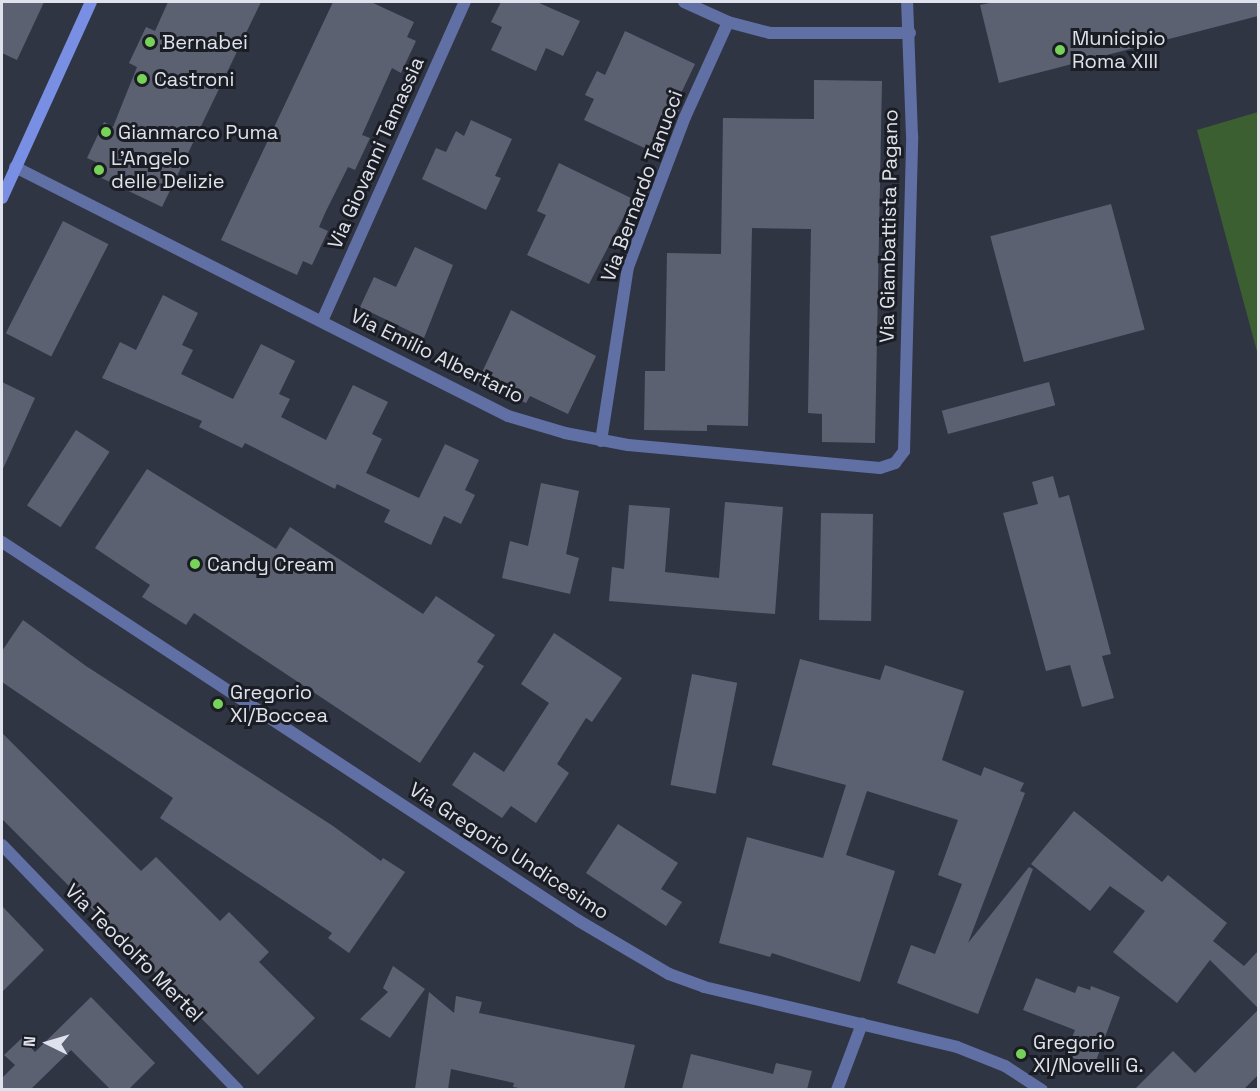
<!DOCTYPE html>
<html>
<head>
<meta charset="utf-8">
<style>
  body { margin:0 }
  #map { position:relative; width:1260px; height:1091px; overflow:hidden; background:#303544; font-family:"Space Grotesk",sans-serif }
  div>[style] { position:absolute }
  .green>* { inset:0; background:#3c5f31 }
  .building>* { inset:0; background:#5c6172; transform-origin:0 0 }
  .minor>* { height:12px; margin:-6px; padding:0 6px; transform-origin:6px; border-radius:6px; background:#6070a5 }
  .tertiary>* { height:12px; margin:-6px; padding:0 6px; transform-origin:6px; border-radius:6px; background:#6070a5 }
  .secondary>* { height:12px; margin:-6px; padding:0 6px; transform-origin:6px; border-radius:6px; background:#788fe3 }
  .dots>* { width:16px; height:16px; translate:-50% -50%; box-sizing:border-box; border:3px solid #1b1d24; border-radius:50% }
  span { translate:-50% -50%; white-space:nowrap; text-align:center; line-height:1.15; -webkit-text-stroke:6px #1b1d24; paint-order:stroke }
  .poi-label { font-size:20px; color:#dfe2ec }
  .left { translate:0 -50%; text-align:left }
  .street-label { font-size:20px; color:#dfe2ec }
  .frame { position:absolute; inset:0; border:3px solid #dfe2ec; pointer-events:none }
  .north { position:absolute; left:18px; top:1013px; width:60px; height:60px; -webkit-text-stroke:4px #1b1d24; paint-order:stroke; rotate:275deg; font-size:16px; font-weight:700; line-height:24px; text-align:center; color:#dfe2ec }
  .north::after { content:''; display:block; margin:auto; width:21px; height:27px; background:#dfe2ec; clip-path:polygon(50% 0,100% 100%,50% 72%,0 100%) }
</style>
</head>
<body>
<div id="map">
  <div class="green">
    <div style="clip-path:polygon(1258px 112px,1258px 355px,1197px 130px)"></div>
  </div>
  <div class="building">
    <div style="clip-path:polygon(2px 2px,44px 2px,17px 60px,2px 53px)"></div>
    <div style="clip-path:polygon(168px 2px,261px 2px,162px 207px,91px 173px,96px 162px,87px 158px,104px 122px,113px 127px,137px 67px,129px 63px,146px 27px,155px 31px)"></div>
    <div style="clip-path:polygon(333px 2px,371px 2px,414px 22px,407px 37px,416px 41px,401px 73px,392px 68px,362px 135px,370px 138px,355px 170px,348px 167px,326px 211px,319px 227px,328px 231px,312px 265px,303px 261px,297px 275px,221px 240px)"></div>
    <div style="clip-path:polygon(501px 2px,537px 2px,580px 21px,563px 56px,546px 48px,536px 71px,491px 50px,502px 27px,491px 22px)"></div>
    <div style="clip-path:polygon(994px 2px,1258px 2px,1258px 16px,999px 83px,980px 5px)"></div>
    <div style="clip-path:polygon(625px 31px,695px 64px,674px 108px,679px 110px,675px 120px,668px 134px,663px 131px,653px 152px,584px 120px,594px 99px,585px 95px,597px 71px,605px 75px)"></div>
    <div style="clip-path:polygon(814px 80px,882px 81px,875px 443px,822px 442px,822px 414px,808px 413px,811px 229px,752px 228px,748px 426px,707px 425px,707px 431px,644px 430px,645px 371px,665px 371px,667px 253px,721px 254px,723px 118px,814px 119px)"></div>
    <div style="clip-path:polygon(471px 120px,512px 139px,495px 176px,501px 178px,486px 210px,422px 179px,436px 148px,446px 152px,456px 131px,464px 136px)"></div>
    <div style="clip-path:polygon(559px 163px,633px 199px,589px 284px,527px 255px,546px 215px,537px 211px)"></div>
    <div style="left:1111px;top:204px;width:130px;height:125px;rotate:75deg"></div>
    <div style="left:63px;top:221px;width:51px;height:126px;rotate:27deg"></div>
    <div style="clip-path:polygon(415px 247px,453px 265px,424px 338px,360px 307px,374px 277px,396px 287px)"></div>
    <div style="clip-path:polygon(163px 295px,198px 313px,182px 345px,193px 350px,181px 374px,233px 399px,261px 344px,295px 361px,279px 394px,290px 399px,281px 417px,326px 440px,353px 385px,388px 402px,372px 434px,382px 439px,366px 473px,419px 498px,445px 444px,479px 460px,465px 490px,475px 495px,461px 524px,444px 516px,431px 545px,384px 522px,390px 510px,337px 484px,335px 489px,245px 443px,242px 448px,199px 427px,202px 421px,102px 378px,120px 342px,136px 350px)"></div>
    <div style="clip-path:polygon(511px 310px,596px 356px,568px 414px,530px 396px,526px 403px,478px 381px)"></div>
    <div style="clip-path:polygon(2px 382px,35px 398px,2px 471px)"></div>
    <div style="left:1049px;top:382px;width:24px;height:111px;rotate:75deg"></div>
    <div style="left:76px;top:430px;width:40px;height:90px;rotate:33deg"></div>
    <div style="clip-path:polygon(147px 469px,276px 549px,290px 527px,423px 614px,436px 596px,495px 635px,477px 662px,484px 666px,420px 763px,194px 613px,186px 625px,142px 597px,150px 585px,95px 548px)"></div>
    <div style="clip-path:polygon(1053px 476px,1059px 498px,1069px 495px,1111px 654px,1102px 656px,1114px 698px,1082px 707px,1070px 665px,1046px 671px,1003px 513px,1038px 504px,1032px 482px)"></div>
    <div style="clip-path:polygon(541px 483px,579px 491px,566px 554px,579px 558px,570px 594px,502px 578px,510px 541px,528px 546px)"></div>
    <div style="clip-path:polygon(725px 502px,783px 507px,775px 614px,609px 601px,612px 567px,624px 569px,629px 505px,670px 508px,665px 572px,719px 578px)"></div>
    <div style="left:821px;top:513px;width:52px;height:107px;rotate:1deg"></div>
    <div style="clip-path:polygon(23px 620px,86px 666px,333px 826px,381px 861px,383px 858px,405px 872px,349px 953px,328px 938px,332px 933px,160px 818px,173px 798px,2px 682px,2px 651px)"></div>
    <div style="clip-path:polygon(554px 633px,622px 678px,592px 722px,586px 718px,557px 764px,569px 773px,536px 823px,511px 806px,502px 818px,452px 785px,474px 752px,504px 772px,549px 703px,521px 684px)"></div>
    <div style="clip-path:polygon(800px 659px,880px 680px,885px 665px,964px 691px,942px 760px,981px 776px,984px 767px,1024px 783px,1020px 791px,1025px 793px,968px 943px,1029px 867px,1033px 869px,978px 1014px,897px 983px,911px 945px,935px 954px,962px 884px,938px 875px,958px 820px,867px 791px,846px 855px,895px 871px,860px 982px,772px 953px,770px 957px,719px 943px,747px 837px,823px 858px,846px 785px,772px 765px)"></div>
    <div style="left:692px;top:674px;width:46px;height:113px;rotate:11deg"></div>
    <div style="clip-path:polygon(2px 733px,141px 871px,156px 857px,220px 921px,229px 912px,269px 952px,259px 962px,315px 1018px,258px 1075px,2px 819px)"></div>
    <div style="clip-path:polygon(1074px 811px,1162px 882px,1168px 875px,1227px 923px,1213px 941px,1244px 966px,1258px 951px,1258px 1008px,1210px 960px,1177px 1003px,1113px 952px,1145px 911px,1110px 886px,1090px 911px,1031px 864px)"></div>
    <div style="clip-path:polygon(618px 824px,678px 863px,661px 889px,682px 902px,666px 926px,586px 873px)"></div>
    <div style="clip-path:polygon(2px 906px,44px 950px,2px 992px)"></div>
    <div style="clip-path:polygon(393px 966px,425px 989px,390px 1038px,360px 1019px,388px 992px,383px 988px)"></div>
    <div style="clip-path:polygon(1036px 978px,1075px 993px,1078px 986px,1090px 990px,1091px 986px,1120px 997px,1094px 1066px,1065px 1055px,1075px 1030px,1023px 1010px)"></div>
    <div style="clip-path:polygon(429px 992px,454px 1013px,456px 996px,482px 1002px,479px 1013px,635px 1045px,624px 1089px,525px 1089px,513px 1087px,514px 1083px,451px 1069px,448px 1089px,415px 1089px)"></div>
    <div style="clip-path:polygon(91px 997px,155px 1063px,129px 1089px,110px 1089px,71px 1050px,31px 1089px,2px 1089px,2px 1078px,15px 1065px,4px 1055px,22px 1038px,35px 1052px)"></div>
    <div style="clip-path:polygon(1258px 1010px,1258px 1075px,1244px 1089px,1135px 1089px,1173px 1051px,1195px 1073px)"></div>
    <div style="clip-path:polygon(691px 1054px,773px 1074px,776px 1063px,812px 1071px,807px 1089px,682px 1089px)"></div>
  </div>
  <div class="minor">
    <div style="left:684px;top:2px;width:48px;rotate:24.4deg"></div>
    <div style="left:728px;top:22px;width:43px;rotate:14.7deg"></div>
    <div style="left:770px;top:33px;width:140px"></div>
    <div style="left:15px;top:167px;width:552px;rotate:26.8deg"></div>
    <div style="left:508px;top:416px;width:59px;rotate:16.6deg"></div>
    <div style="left:565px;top:433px;width:64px;rotate:10.8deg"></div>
    <div style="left:628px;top:445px;width:253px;rotate:5.2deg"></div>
    <div style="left:880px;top:468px;width:16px;rotate:-18deg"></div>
    <div style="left:895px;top:463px;width:15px;rotate:-53deg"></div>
    <div style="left:904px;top:451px;width:315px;rotate:-88.5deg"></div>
    <div style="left:912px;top:136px;width:134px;rotate:-92.1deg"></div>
    <div style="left:322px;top:321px;width:350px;rotate:-65.9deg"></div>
    <div style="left:601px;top:441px;width:176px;rotate:-81.2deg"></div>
    <div style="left:628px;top:267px;width:160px;rotate:-69.2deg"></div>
    <div style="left:685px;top:117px;width:104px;rotate:-65.6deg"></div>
    <div style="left:2px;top:845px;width:340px;rotate:46.1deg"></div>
    <div style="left:837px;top:1090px;width:71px;rotate:-69.3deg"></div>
  </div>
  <div class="tertiary">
    <div style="left:2px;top:542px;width:690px;rotate:33.3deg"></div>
    <div style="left:579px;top:921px;width:104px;rotate:30.5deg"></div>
    <div style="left:669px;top:974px;width:37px;rotate:20deg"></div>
    <div style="left:704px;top:987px;width:260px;rotate:13.3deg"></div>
    <div style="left:957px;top:1047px;width:52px;rotate:21.6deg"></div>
    <div style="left:1005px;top:1066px;width:44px;rotate:33deg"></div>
  </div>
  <div class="secondary">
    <div style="left:2px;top:198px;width:215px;rotate:-65.6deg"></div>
  </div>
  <div class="dots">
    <div style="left:150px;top:42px;background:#77d259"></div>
    <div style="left:1060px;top:50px;background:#77d259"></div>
    <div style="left:142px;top:79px;background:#77d259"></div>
    <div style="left:106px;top:132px;background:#77d259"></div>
    <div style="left:99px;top:170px;background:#77d259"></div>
    <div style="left:195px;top:564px;background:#77d259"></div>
    <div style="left:218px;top:704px;background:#77d259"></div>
    <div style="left:1021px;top:1054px;background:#77d259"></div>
  </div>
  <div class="poi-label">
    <span class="left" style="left:1072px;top:50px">Municipio<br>Roma XIII</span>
    <span class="left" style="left:162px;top:42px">Bernabei</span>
    <span class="left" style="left:154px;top:79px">Castroni</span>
    <span class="left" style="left:118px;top:132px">Gianmarco Puma</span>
    <span class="left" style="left:111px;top:170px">L'Angelo<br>delle Delizie</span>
    <span class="left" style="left:207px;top:564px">Candy Cream</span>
    <span class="left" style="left:230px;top:704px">Gregorio<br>XI/Boccea</span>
    <span class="left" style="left:1033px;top:1054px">Gregorio<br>XI/Novelli G.</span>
  </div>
  <div class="street-label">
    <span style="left:376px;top:153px;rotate:-66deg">Via Giovanni Tamassia</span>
    <span style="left:642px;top:186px;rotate:-70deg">Via Bernardo Tanucci</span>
    <span style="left:889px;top:226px;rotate:-89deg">Via Giambattista Pagano</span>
    <span style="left:437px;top:356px;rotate:26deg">Via Emilio Albertario</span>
    <span style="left:509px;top:851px;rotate:33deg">Via Gregorio Undicesimo</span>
    <span style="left:134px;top:953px;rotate:45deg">Via Teodolfo Mertel</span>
  </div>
  <div class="frame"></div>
  <div class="north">N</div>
</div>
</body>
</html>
